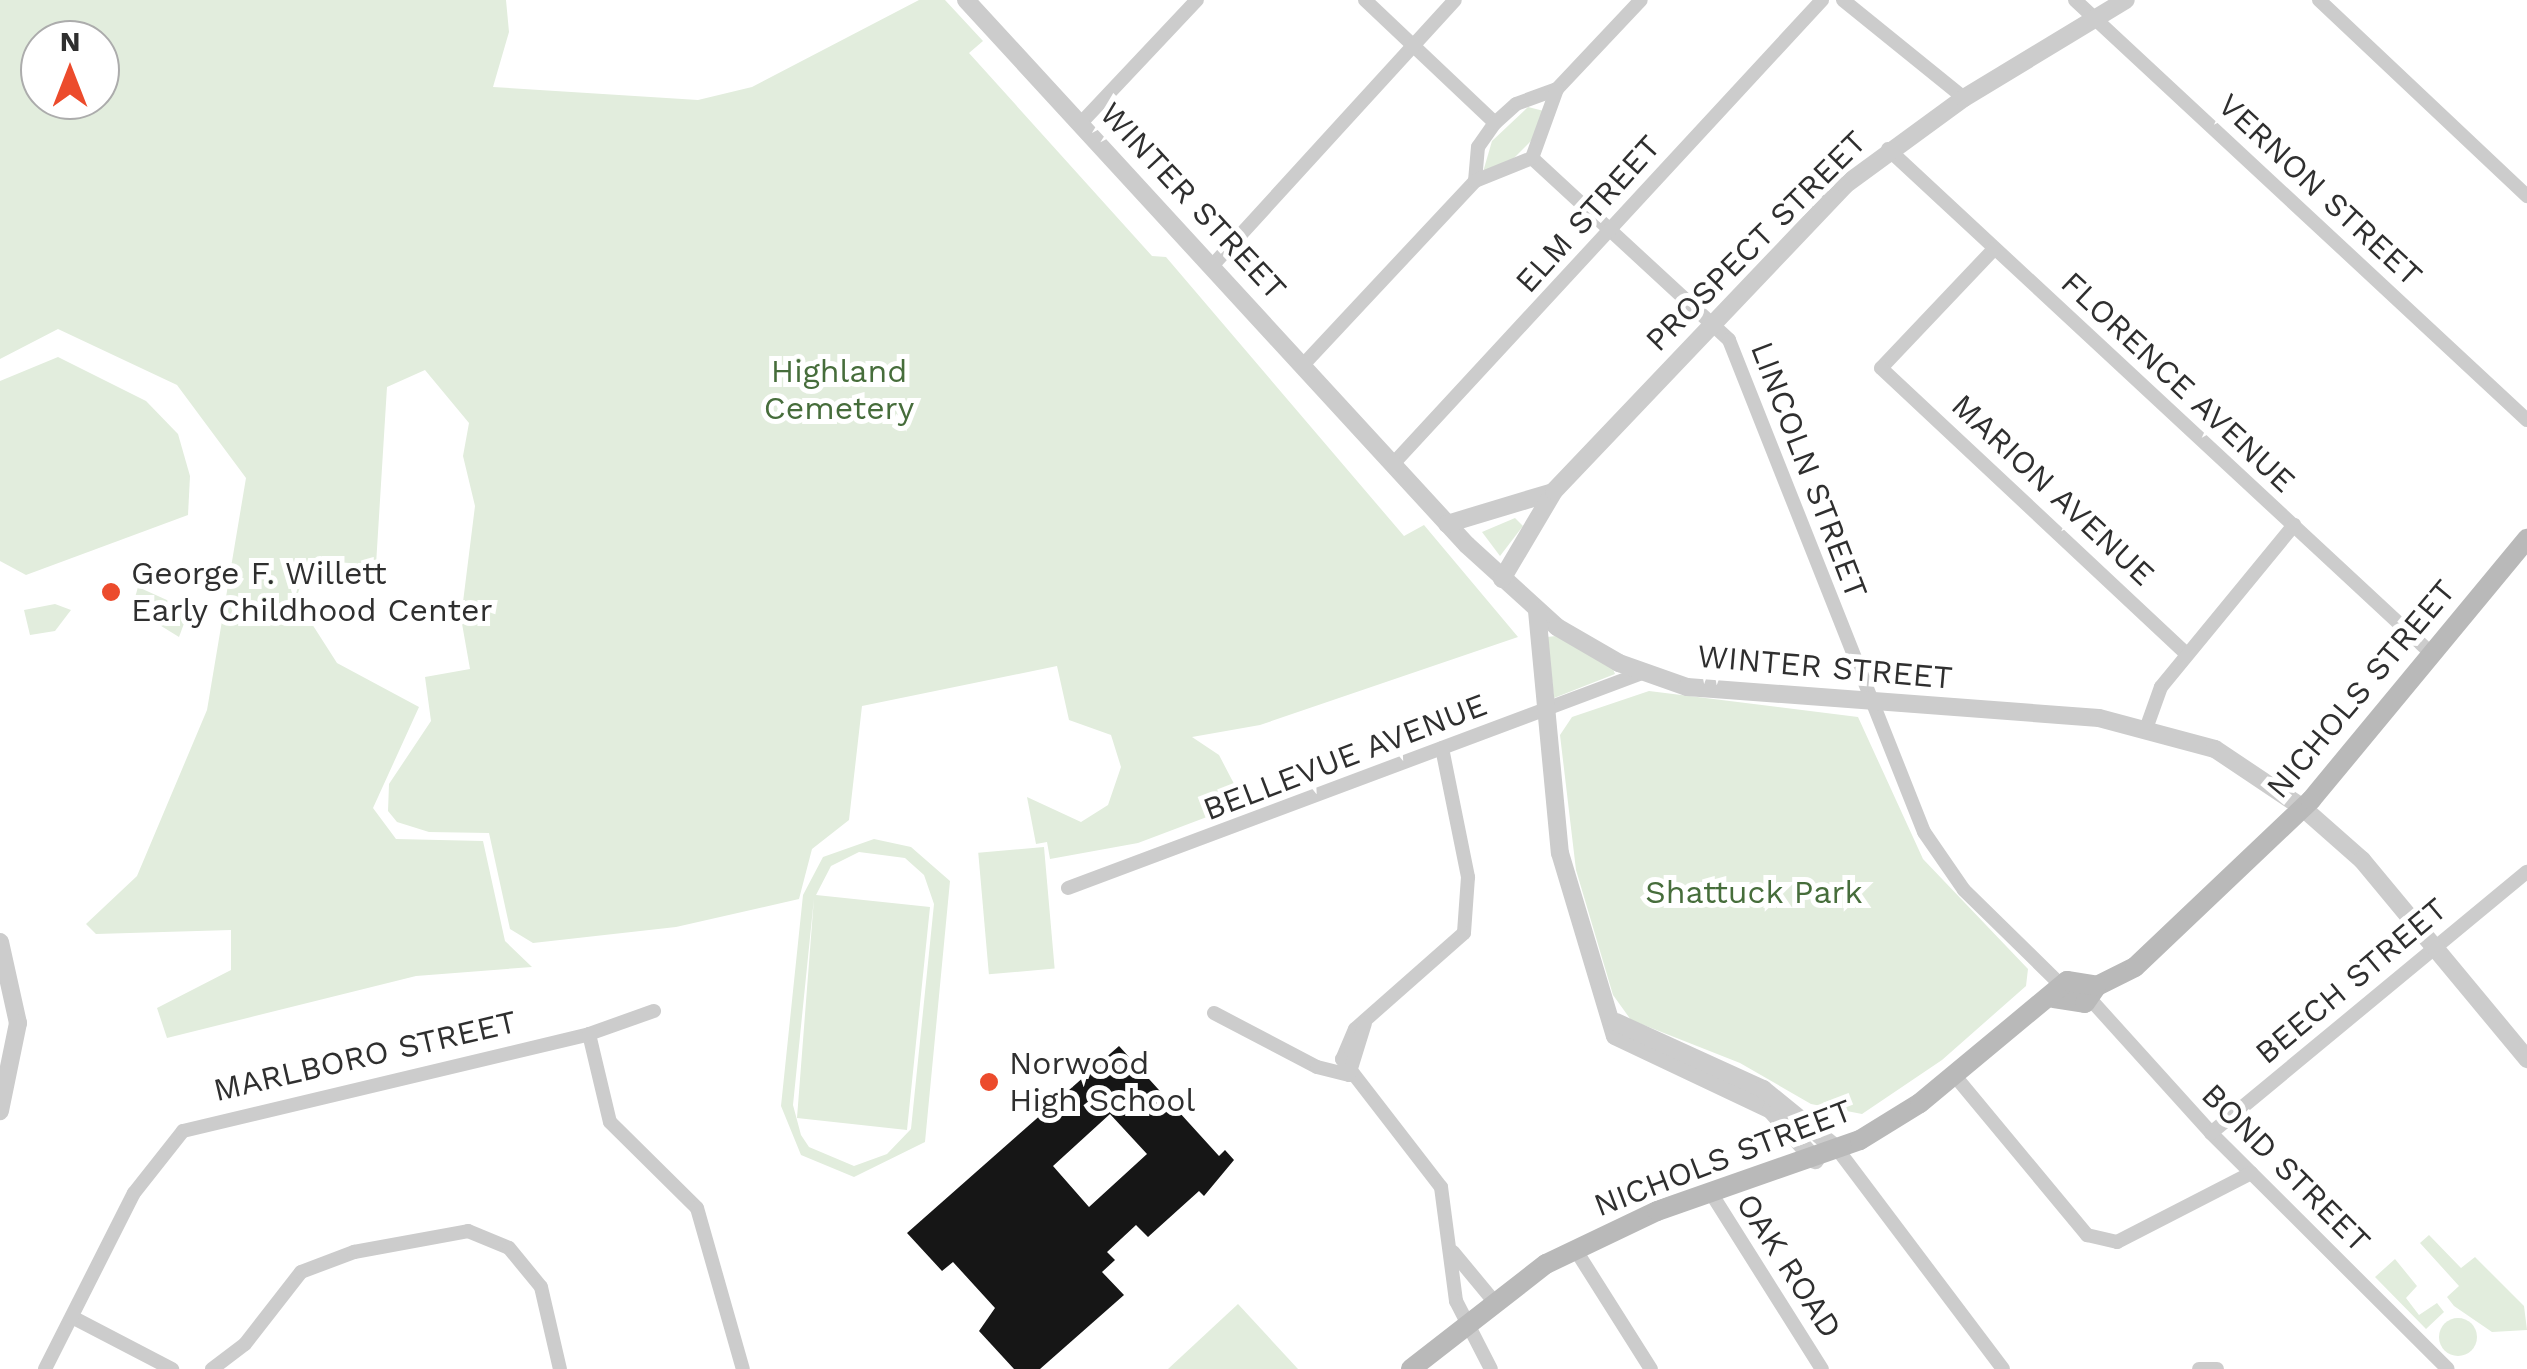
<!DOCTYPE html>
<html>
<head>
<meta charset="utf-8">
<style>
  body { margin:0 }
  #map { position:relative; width:2527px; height:1369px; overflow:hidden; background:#fff; font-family:"Work Sans",sans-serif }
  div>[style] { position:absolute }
  .green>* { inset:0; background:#e2eddd; transform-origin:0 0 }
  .round { border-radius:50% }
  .building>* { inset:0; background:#161616 }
  .minor>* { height:14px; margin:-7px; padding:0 7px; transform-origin:7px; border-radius:7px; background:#ccc }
  .tertiary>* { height:18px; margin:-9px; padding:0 9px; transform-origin:9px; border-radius:9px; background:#ccc }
  .secondary>* { height:20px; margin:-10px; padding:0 10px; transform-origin:10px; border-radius:10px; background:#b9b9b9 }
  .dots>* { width:28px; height:28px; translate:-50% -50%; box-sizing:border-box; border:5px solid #fff; border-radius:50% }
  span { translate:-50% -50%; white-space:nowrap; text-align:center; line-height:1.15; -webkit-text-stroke:10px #fff; paint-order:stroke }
  .street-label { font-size:32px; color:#2f2f2f }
  .park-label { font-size:32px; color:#466d3b }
  .poi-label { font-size:32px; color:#2f2f2f }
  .left { translate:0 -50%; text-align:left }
  .north { position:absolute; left:20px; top:20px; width:100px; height:100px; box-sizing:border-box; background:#fff; border:2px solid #acacac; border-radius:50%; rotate:0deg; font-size:28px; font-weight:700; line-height:40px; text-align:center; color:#2f2f2f }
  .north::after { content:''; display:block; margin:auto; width:35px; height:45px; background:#ec4b2c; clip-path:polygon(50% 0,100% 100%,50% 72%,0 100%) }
</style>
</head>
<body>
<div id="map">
  <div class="green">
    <div style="clip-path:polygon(evenodd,0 0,506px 0,509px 32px,493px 87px,698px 100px,752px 87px,919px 0,945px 0,983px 41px,969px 53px,1152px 256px,1166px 257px,1404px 536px,1424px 525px,1518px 637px,1260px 725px,1192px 737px,1219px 755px,1244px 803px,1138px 843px,1050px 859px,1047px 842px,1036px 844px,1027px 797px,1081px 822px,1108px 805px,1121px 767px,1111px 735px,1069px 720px,1057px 666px,862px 706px,849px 820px,812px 849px,799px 899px,676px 927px,533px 943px,510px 929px,489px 833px,429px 832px,397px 822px,388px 811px,389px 784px,431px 721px,425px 677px,470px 669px,461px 618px,475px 506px,463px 456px,469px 423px,425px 370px,387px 387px,376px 565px,309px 560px,296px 599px,337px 663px,419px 707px,373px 808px,396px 839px,483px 841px,505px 941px,532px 967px,416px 976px,167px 1038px,157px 1008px,231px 970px,231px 930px,96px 934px,86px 924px,137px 876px,207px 710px,246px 478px,177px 385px,58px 329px,0 359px,0 0,40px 40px,100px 40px,100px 100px,40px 100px,40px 40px)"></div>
    <div style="clip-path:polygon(1528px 107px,1544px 111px,1534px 138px,1507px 165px,1483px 172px,1492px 141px)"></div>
    <div style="clip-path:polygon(58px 357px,146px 401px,178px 434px,190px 476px,188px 515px,26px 575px,0 561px,0 381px)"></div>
    <div style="clip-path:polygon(1515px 518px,1523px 526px,1500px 556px,1482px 532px)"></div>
    <div style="clip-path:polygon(138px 587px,189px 610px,179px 637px,132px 608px)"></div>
    <div style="clip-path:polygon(55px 604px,71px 610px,55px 631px,30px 635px,24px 610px)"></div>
    <div style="clip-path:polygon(1556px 636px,1613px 669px,1615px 674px,1554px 698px,1547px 637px)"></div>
    <div style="clip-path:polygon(1649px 691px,1858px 717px,1923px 859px,2028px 969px,2026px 986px,1942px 1060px,1862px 1114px,1811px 1104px,1740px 1063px,1631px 1020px,1613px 995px,1576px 870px,1560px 735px,1572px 717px)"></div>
    <div style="clip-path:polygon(evenodd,874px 839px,911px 847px,950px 881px,925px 1142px,854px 1177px,801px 1155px,781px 1106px,803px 895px,823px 857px,874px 839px,859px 852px,905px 858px,924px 875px,934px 904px,911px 1129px,887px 1154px,854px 1166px,809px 1147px,801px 1135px,793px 1105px,814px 898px,797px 1118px,907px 1130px,930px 907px,816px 895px,831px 866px,859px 852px)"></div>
    <div style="left:1044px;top:847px;width:122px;height:66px;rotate:85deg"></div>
    <div style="clip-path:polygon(2429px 1235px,2461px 1268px,2475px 1257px,2524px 1306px,2527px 1330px,2492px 1332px,2454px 1306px,2447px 1297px,2459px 1286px,2420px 1243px)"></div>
    <div style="clip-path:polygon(2395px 1259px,2417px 1286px,2406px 1298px,2419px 1315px,2437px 1303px,2444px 1312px,2426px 1329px,2375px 1277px)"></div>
    <div style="clip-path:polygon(1238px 1304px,1298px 1369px,1168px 1369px)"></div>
    <div class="round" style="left:2439px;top:1318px;width:38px;height:38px"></div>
  </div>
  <div class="building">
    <div style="clip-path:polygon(evenodd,1119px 1046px,1219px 1156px,1225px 1150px,1234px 1160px,1204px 1196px,1199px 1191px,1148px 1237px,1136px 1225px,1107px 1252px,1115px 1260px,1102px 1272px,1124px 1295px,1040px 1369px,1014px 1369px,979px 1331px,995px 1308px,953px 1262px,942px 1271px,907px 1233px,1119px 1046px,1110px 1114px,1147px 1154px,1089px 1207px,1053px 1166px,1110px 1114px)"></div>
  </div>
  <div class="minor">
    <div style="left:1365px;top:0;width:179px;rotate:43.4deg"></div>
    <div style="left:1843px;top:0;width:156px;rotate:39deg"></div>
    <div style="left:2075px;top:0;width:617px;rotate:42.9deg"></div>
    <div style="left:2319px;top:0;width:286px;rotate:43.3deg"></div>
    <div style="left:1081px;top:123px;width:169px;rotate:-46.7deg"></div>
    <div style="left:1888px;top:149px;width:742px;rotate:42.87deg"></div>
    <div style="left:1532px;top:158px;width:268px;rotate:42.7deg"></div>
    <div style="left:1729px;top:340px;width:529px;rotate:68.38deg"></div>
    <div style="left:1924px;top:832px;width:70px;rotate:55.4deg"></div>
    <div style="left:1964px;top:890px;width:136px;rotate:44.4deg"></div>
    <div style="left:1475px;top:181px;width:34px;rotate:-85deg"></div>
    <div style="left:1478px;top:147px;width:29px;rotate:-55deg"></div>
    <div style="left:1495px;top:123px;width:28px;rotate:-42deg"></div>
    <div style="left:1516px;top:104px;width:44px;rotate:-20.1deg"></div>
    <div style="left:1557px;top:89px;width:122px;rotate:-46.7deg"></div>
    <div style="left:1994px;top:249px;width:164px;rotate:133.5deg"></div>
    <div style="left:1881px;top:368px;width:419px;rotate:43.1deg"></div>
    <div style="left:1212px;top:266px;width:360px;rotate:-47.6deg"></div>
    <div style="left:1303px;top:365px;width:252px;rotate:-46.9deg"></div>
    <div style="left:1475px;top:181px;width:61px;rotate:-22deg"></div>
    <div style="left:1532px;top:158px;width:73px;rotate:-70.1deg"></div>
    <div style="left:1393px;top:464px;width:632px;rotate:-47.24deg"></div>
    <div style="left:2147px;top:726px;width:41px;rotate:-70.3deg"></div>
    <div style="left:2161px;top:687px;width:210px;rotate:-50.6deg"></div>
    <div style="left:1442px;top:748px;width:132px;rotate:78.6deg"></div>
    <div style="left:1468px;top:877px;width:56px;rotate:94.1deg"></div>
    <div style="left:1464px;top:933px;width:145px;rotate:138.6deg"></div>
    <div style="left:1355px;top:1029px;width:33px;rotate:113deg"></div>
    <div style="left:1342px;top:1059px;width:162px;rotate:52.3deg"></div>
    <div style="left:1441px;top:1187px;width:115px;rotate:82.5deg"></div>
    <div style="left:1456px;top:1301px;width:76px;rotate:62.8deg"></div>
    <div style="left:1068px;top:888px;width:613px;rotate:-20.53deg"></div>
    <div style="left:2091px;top:1000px;width:179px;rotate:47.9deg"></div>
    <div style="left:2211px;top:1133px;width:334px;rotate:44.9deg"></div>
    <div style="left:1214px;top:1013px;width:116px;rotate:27.7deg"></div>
    <div style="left:1317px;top:1067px;width:33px;rotate:14deg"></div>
    <div style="left:589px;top:1034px;width:90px;rotate:76.6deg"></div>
    <div style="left:610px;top:1122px;width:122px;rotate:44.7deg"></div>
    <div style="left:697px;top:1208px;width:167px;rotate:74.1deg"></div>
    <div style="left:1349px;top:1075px;width:54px;rotate:-72.9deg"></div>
    <div style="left:1955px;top:1076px;width:207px;rotate:50.3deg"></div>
    <div style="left:2087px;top:1235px;width:31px;rotate:13deg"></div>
    <div style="left:2117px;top:1242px;width:151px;rotate:-27.2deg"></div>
    <div style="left:2211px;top:1133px;width:410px;rotate:-39.6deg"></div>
    <div style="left:1838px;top:1150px;width:274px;rotate:53deg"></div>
    <div style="left:1711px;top:1193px;width:208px;rotate:57.8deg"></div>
    <div style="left:1575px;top:1249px;width:142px;rotate:57.7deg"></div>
    <div style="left:1453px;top:1252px;width:61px;rotate:50.3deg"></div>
    <div style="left:72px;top:1317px;width:113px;rotate:27.5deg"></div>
    <div style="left:45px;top:1369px;width:197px;rotate:-63.2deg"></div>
    <div style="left:134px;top:1193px;width:79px;rotate:-51.7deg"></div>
    <div style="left:183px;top:1131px;width:417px;rotate:-13.4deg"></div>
    <div style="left:589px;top:1034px;width:69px;rotate:-19.5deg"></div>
    <div style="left:212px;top:1369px;width:41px;rotate:-37.1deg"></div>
    <div style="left:245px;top:1344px;width:91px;rotate:-52.1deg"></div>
    <div style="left:301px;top:1272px;width:57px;rotate:-20.7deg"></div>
    <div style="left:354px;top:1252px;width:116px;rotate:-10.4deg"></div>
    <div style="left:468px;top:1231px;width:44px;rotate:22.5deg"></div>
    <div style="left:509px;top:1248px;width:50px;rotate:50.6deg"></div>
    <div style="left:541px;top:1287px;width:84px;rotate:77deg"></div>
    <div style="left:2199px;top:1369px;width:18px"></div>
  </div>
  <div class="tertiary">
    <div style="left:966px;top:0;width:740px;rotate:47.41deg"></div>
    <div style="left:1467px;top:545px;width:122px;rotate:42.3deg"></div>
    <div style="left:1557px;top:627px;width:72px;rotate:30.1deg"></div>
    <div style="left:1619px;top:663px;width:72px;rotate:19.4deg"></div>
    <div style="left:1687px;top:687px;width:413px;rotate:4.3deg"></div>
    <div style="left:2099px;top:718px;width:120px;rotate:15deg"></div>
    <div style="left:2215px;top:749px;width:106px;rotate:33.8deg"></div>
    <div style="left:2303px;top:808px;width:79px;rotate:41.4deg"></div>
    <div style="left:2362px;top:860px;width:259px;rotate:50.3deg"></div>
    <div style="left:1447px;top:524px;width:108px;rotate:-16.8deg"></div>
    <div style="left:1502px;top:579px;width:102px;rotate:-59.4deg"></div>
    <div style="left:1554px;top:491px;width:422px;rotate:-46.4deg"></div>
    <div style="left:1845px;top:185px;width:147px;rotate:-36.2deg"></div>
    <div style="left:1964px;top:98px;width:189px;rotate:-31.2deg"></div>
    <div style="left:1537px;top:611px;width:243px;rotate:84.6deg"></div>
    <div style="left:1560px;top:853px;width:191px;rotate:73.3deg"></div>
    <div style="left:1615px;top:1036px;width:173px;rotate:25.4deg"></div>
    <div style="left:1771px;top:1110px;width:67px;rotate:48.7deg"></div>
    <div style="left:0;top:942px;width:83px;rotate:77.5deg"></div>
    <div style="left:18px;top:1023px;width:90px;rotate:101.6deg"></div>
    <div style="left:1616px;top:1022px;width:162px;rotate:24.5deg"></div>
    <div style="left:1763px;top:1089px;width:97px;rotate:39.1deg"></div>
  </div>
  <div class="secondary">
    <div style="left:2054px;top:998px;width:31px;rotate:9deg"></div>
    <div style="left:2085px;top:1003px;width:21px;rotate:-55deg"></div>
    <div style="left:2097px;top:986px;width:42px;rotate:-26.6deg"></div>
    <div style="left:2135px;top:967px;width:243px;rotate:-43.5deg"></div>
    <div style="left:2311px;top:800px;width:339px;rotate:-50.4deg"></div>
    <div style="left:1411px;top:1369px;width:171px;rotate:-37.9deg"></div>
    <div style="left:1546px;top:1264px;width:123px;rotate:-25.5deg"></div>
    <div style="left:1657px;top:1211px;width:215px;rotate:-19.3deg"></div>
    <div style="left:1860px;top:1140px;width:70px;rotate:-31.7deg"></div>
    <div style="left:1920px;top:1103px;width:191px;rotate:-39.7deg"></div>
    <div style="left:2067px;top:981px;width:30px;rotate:9deg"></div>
  </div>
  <div class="dots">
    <div style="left:111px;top:592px;background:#ec4b2c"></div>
    <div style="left:989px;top:1082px;background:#ec4b2c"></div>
  </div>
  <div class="street-label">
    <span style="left:2320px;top:190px;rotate:43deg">VERNON STREET</span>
    <span style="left:1193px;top:201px;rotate:47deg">WINTER STREET</span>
    <span style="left:1588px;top:214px;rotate:-48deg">ELM STREET</span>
    <span style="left:1756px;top:241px;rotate:-45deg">PROSPECT STREET</span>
    <span style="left:2178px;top:382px;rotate:43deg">FLORENCE AVENUE</span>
    <span style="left:1809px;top:470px;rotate:69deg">LINCOLN STREET</span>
    <span style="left:2053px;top:490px;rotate:43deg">MARION AVENUE</span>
    <span style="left:1825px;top:667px;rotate:5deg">WINTER STREET</span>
    <span style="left:2361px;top:689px;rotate:-50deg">NICHOLS STREET</span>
    <span style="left:1345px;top:757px;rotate:-21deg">BELLEVUE AVENUE</span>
    <span style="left:2351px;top:981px;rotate:-40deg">BEECH STREET</span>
    <span style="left:365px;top:1056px;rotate:-13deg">MARLBORO STREET</span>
    <span style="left:1723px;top:1158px;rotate:-21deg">NICHOLS STREET</span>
    <span style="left:2286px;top:1168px;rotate:45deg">BOND STREET</span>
    <span style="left:1789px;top:1266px;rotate:57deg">OAK ROAD</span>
  </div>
  <div class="park-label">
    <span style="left:839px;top:390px">Highland<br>Cemetery</span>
    <span style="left:1754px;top:892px">Shattuck Park</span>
  </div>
  <div class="poi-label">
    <span class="left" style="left:131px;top:592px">George F. Willett<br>Early Childhood Center</span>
    <span class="left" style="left:1009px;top:1082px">Norwood<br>High School</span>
  </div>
  <div class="north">N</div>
</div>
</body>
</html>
